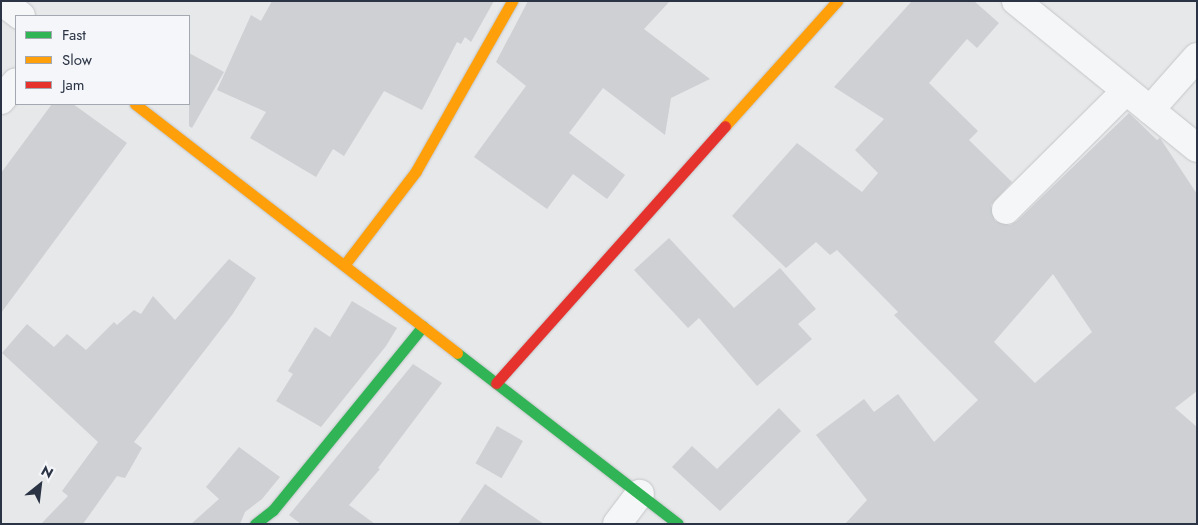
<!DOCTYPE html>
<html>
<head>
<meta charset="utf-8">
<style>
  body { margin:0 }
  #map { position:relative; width:1198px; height:525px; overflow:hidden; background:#e6e8ea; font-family:Jost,sans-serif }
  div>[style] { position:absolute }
  .building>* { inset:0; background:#ced0d3; transform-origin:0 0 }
  .roads { filter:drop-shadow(0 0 1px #c4c6c8) drop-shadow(0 0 1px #c4c6c8) }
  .street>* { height:28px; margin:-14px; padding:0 14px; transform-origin:14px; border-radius:14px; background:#f5f6f7 }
  .fast>* { height:11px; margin:-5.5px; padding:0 5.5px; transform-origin:5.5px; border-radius:5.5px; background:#30b455 }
  .slow>* { height:11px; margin:-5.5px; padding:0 5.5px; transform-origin:5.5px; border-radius:5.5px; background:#ff9f0a }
  .jam>* { height:11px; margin:-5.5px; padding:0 5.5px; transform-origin:5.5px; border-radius:5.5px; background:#e5322d }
  span { translate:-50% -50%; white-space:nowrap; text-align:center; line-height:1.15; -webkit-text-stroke:4.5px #f4f6f9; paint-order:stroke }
  .frame { position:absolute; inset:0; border:2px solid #2b3445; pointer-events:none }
  .legend { position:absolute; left:15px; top:15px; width:175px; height:90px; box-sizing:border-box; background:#f4f6f9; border:1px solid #a4a8b1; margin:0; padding:6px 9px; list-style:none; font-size:15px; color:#2b3445 }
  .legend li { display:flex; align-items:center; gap:10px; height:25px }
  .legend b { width:25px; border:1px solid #a4a8b1 }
  .north { position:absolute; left:15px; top:460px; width:50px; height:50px; -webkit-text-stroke:4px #f4f6f9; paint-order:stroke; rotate:29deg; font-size:14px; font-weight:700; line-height:20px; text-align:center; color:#2b3445 }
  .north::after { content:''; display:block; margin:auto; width:18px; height:22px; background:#2b3445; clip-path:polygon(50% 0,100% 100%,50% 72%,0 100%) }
</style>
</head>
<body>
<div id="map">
  <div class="building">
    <div style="clip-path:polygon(272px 1px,494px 1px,471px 42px,465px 37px,461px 44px,457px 42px,422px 110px,384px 91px,344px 156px,333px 149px,316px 177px,250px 138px,266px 112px,217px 90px,251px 15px,261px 21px)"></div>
    <div style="clip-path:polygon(528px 1px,670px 1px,644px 29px,710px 79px,671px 98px,665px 135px,603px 88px,569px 133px,625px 175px,607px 199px,573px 174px,547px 209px,474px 157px,526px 86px,496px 62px)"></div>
    <div style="clip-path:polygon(evenodd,912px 1px,974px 1px,999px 23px,977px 48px,967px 39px,929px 83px,978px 131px,969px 140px,1012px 182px,991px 205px,995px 221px,1010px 225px,1017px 221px,1129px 113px,1157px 140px,1160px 138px,1197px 194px,1197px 391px,1175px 408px,1197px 427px,1197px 524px,845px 524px,867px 500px,816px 435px,864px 399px,874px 412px,898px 394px,934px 442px,978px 400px,894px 315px,898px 312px,837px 250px,830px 255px,816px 242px,786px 268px,732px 216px,797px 143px,862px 192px,878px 173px,855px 150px,884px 119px,834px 87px,912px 1px,1053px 274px,1092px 332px,1035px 383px,994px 342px,1053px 274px)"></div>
    <div style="clip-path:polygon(189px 53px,224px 72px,192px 128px,189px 126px)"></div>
    <div style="clip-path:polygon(52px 104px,73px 104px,127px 143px,1px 313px,1px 173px)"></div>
    <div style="clip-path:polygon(669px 238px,734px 308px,780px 268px,816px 309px,798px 324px,812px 339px,757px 386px,699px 318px,688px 328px,634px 270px)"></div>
    <div style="clip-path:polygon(229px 259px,256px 278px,232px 315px,134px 442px,142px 448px,125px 478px,117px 476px,83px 524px,41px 524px,68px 496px,62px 491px,98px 442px,2px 353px,27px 324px,54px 347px,67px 334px,86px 350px,114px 322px,117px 325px,134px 310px,141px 314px,153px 296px,175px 320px)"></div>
    <div style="clip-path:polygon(352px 301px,397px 328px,386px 346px,321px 427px,276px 401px,293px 374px,288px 371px,315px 327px,330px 337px)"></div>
    <div style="clip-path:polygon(413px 364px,442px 383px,378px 468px,380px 469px,349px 505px,375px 524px,301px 524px,289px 515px)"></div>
    <div style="clip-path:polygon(779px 408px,801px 431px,720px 511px,672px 467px,692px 446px,717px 469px)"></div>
    <div style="left:497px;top:426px;width:30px;height:43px;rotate:30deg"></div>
    <div style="clip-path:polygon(239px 447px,280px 477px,262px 499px,245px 512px,240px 524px,191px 524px,219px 499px,206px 487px)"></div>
    <div style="clip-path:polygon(485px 484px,544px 524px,458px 524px)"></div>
  </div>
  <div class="roads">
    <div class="street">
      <div style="left:1px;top:1px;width:25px;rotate:37deg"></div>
      <div style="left:1016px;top:1px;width:233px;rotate:39.1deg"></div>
      <div style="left:1px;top:100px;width:23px;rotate:-50deg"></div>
      <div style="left:1150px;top:110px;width:71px;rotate:-48.4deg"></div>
      <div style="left:1006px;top:210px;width:169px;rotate:-44.8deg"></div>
      <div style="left:617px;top:524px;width:38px;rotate:-53deg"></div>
    </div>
    <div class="fast">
      <div style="left:457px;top:353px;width:279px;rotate:37.7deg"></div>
      <div style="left:255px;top:524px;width:23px;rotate:-38deg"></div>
      <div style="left:273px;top:510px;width:237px;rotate:-50.8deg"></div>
    </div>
    <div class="slow">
      <div style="left:135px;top:104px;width:407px;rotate:37.7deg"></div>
      <div style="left:725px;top:126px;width:168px;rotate:-48.1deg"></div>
      <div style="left:345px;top:264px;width:117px;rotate:-52.6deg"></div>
      <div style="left:416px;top:171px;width:195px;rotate:-60.5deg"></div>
    </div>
    <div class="jam">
      <div style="left:496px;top:383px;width:344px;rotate:-48.3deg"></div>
    </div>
  </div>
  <div class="frame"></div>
  <ul class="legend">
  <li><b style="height:6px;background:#30b455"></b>Fast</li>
  <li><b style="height:6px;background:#ff9f0a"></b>Slow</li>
  <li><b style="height:6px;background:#e5322d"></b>Jam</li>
  </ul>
  <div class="north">N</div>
</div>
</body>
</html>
